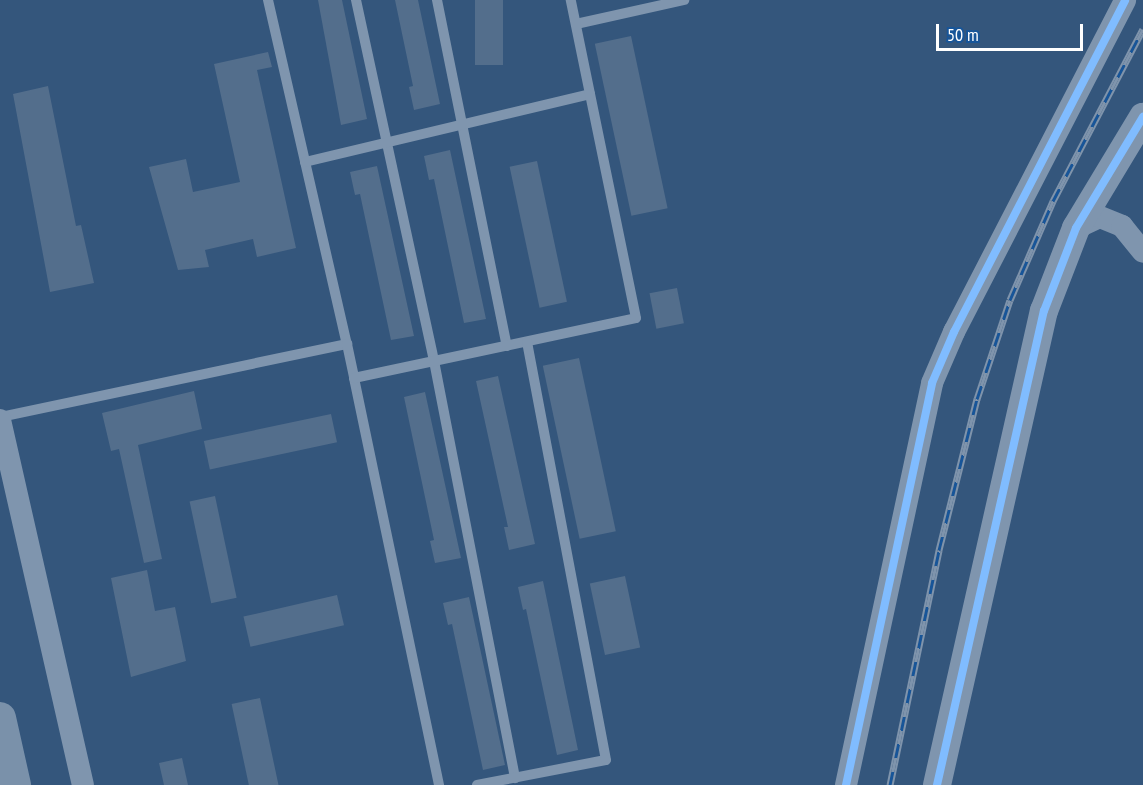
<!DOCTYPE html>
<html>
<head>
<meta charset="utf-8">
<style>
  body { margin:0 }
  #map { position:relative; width:1143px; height:785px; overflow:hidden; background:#34567c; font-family:"PT Sans Narrow",sans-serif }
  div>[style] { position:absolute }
  .building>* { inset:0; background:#536e8c; transform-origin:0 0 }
  .service>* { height:10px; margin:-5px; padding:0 5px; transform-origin:5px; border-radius:5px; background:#7f95ae }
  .minor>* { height:22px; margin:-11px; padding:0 11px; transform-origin:11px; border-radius:11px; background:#7f95ae }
  .tertiary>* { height:28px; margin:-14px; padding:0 14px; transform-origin:14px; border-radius:14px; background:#7f95ae }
  .secondary>* { height:32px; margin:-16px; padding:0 16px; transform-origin:16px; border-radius:16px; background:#7a91aa }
  .rail>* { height:7px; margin-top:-3.5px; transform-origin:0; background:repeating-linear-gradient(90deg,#175599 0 14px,#7f94ac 0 28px); box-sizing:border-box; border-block:2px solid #7f94ac }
  .cycleway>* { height:8px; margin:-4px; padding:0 4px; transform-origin:4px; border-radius:4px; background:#80bcff }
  span { translate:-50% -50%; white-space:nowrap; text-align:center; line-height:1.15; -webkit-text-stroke:4.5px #175599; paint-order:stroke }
  .scale { position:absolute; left:936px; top:24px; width:147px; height:27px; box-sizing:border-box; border:3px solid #fff; border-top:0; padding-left:8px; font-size:18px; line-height:21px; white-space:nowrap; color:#fff; -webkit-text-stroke:4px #175599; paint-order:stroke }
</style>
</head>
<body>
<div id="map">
  <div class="building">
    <div style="clip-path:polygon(318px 0,342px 0,367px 119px,341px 125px)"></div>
    <div style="clip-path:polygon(395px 0,418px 0,440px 104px,414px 110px,409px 87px,413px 86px)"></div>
    <div style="left:475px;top:0;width:28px;height:65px"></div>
    <div style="left:631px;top:36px;width:176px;height:37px;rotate:78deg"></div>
    <div style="clip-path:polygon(268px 52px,272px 67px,257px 70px,296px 248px,257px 257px,253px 239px,205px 250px,209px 267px,178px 270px,149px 167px,186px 159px,193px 192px,240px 182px,214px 64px)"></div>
    <div style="clip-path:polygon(48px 86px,76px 226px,81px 225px,94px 283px,50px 292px,13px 94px)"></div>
    <div style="clip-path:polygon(450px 150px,486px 319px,464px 323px,434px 179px,429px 180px,424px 156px)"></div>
    <div style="left:537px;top:161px;width:144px;height:28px;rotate:78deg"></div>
    <div style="clip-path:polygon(377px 166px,414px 336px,391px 340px,360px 194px,355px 195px,350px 172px)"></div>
    <div style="left:677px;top:288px;width:36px;height:28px;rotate:79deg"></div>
    <div style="left:579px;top:358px;width:177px;height:37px;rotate:78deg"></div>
    <div style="clip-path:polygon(498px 376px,535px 544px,509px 550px,504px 527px,508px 527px,476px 381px)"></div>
    <div style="clip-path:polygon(194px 391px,202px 429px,138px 445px,162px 559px,144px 563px,119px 449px,111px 451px,102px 413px)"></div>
    <div style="clip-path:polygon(425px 392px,461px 558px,435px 563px,430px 541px,434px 540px,404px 397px)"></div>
    <div style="left:331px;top:414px;width:29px;height:130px;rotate:78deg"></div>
    <div style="left:215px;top:496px;width:104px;height:26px;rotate:78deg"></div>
    <div style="clip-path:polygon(147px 570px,155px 611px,175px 607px,186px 661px,131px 677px,111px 578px)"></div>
    <div style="left:625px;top:576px;width:73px;height:36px;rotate:78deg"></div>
    <div style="clip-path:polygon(543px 581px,578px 750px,557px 755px,526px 609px,523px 610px,518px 587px)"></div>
    <div style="left:337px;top:595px;width:31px;height:96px;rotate:77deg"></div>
    <div style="clip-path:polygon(469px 597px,505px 765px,483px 770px,452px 624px,448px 625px,443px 603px)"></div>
    <div style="left:260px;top:698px;width:89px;height:29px;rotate:78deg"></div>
    <div style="clip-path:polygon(182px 758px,188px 785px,164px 785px,159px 763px)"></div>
  </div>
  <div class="service">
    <div style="left:268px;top:0;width:353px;rotate:77.1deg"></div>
    <div style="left:356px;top:0;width:369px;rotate:77.8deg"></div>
    <div style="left:434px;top:361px;width:425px;rotate:79deg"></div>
    <div style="left:437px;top:0;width:353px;rotate:78.6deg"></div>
    <div style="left:576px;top:24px;width:111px;rotate:-12.5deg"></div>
    <div style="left:305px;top:162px;width:293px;rotate:-13.4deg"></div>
    <div style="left:354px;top:378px;width:416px;rotate:78.2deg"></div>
    <div style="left:0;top:417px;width:355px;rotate:-11.9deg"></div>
    <div style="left:347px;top:344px;width:35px;rotate:78deg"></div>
    <div style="left:354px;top:378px;width:288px;rotate:-12deg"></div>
    <div style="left:636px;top:318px;width:325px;rotate:-101.6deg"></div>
    <div style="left:477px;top:785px;width:131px;rotate:-11deg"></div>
    <div style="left:606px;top:760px;width:425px;rotate:-100.7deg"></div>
  </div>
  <div class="minor">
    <div style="left:1076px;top:228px;width:26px;rotate:-25deg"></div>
    <div style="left:1100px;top:217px;width:24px;rotate:22deg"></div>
    <div style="left:1122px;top:226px;width:33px;rotate:51deg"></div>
    <div style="left:0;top:420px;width:374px;rotate:77.2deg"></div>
    <div style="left:846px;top:785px;width:411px;rotate:-77.9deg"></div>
    <div style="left:932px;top:383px;width:56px;rotate:-66.7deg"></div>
    <div style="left:954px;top:332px;width:373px;rotate:-62.7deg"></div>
  </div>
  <div class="tertiary">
    <div style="left:937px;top:785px;width:486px;rotate:-77.3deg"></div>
    <div style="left:1044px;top:311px;width:89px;rotate:-68.9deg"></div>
    <div style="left:1076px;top:228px;width:130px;rotate:-58.9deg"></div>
  </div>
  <div class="secondary">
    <div style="left:0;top:718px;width:69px;rotate:77.4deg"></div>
  </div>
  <div class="rail">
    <div style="left:890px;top:785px;width:240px;rotate:-78.2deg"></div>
    <div style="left:939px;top:550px;width:156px;rotate:-75.9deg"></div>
    <div style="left:977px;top:399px;width:104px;rotate:-71.6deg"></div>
    <div style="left:1010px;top:300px;width:108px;rotate:-66.5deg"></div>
    <div style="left:1053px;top:201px;width:194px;rotate:-62.4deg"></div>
  </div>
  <div class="cycleway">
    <div style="left:846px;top:785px;width:411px;rotate:-77.9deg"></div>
    <div style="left:932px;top:383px;width:56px;rotate:-66.7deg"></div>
    <div style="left:954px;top:332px;width:373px;rotate:-62.7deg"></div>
    <div style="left:937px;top:785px;width:486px;rotate:-77.3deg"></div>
    <div style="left:1044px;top:311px;width:89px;rotate:-68.9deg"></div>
    <div style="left:1076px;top:228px;width:130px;rotate:-58.9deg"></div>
  </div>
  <div class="scale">50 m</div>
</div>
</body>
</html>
